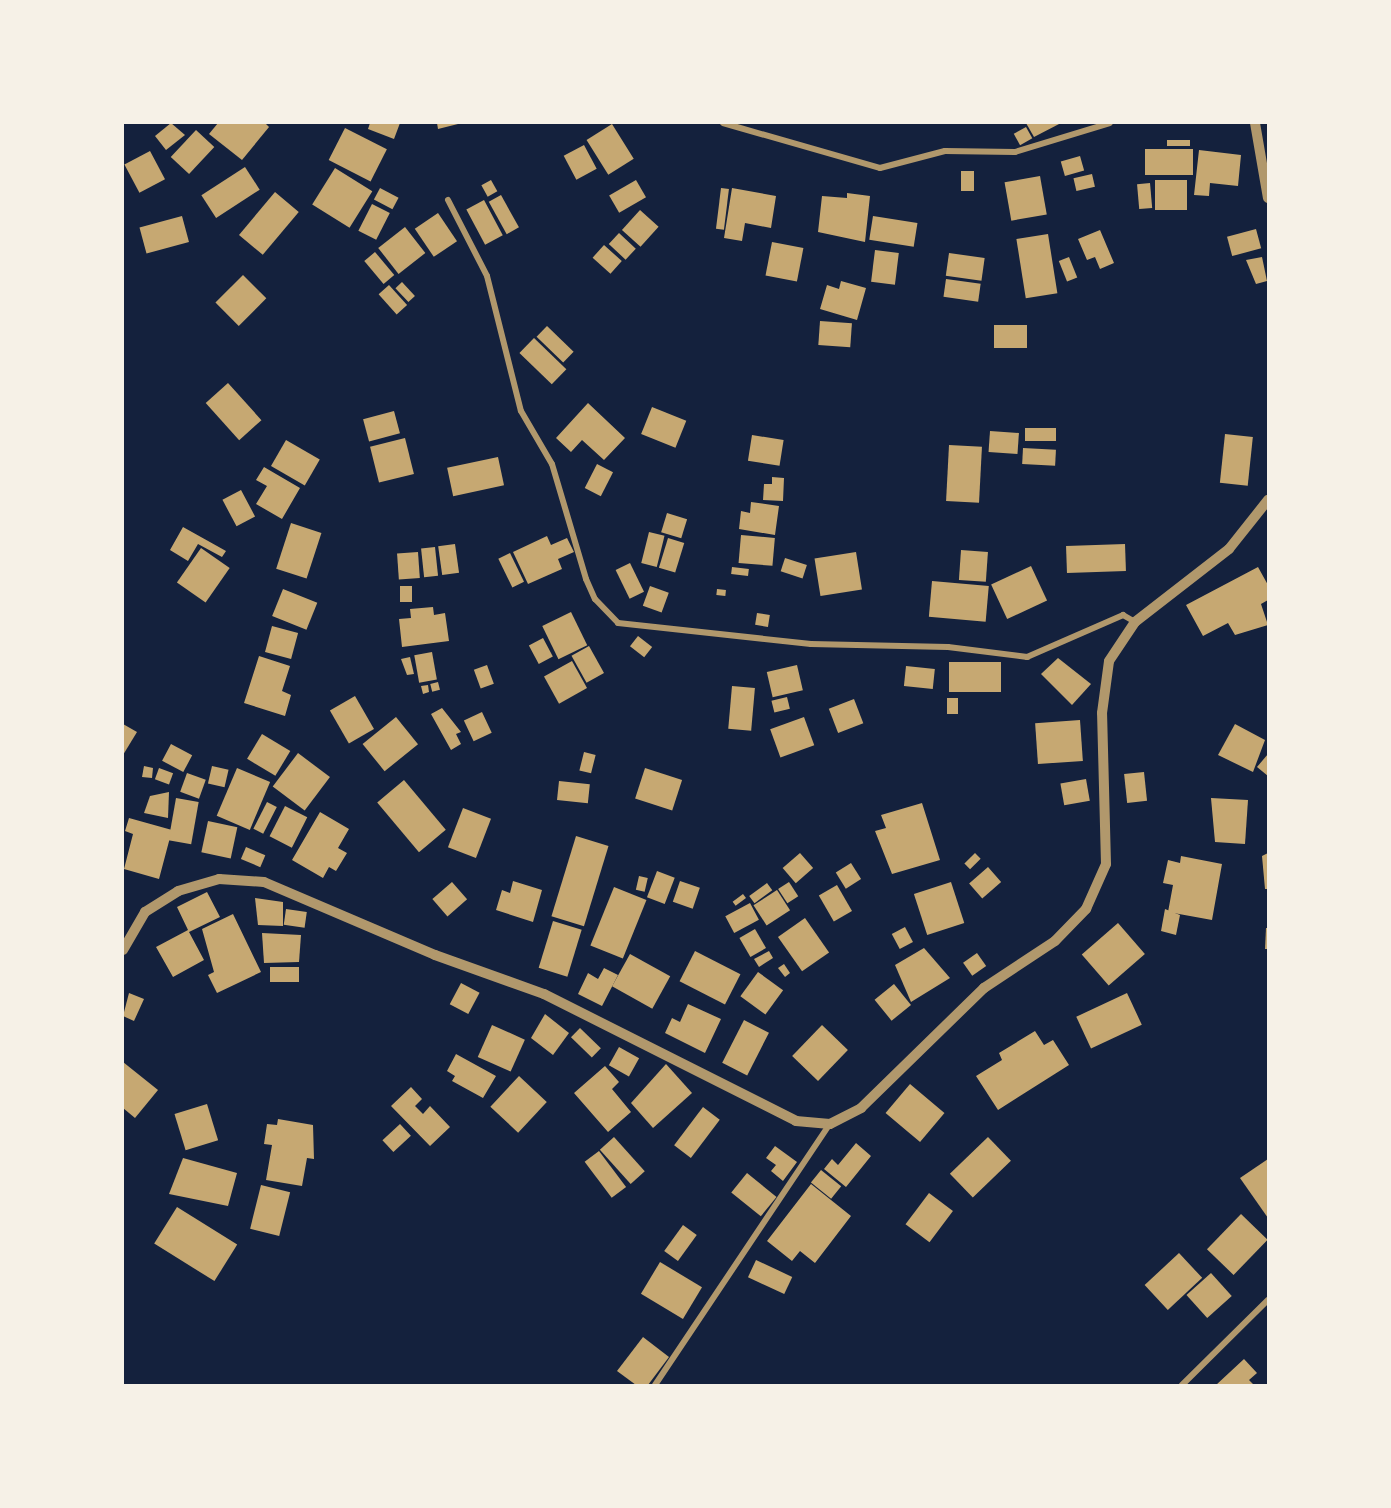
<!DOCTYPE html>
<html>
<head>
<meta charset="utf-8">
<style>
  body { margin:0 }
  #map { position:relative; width:1391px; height:1508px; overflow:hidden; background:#14213d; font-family:"Sofia Sans Condensed",sans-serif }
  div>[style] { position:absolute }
  .building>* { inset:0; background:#c6a872; transform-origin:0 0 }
  .minor>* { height:6px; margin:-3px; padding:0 3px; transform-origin:3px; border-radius:3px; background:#b1986c }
  .tertiary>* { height:10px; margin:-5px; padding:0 5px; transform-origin:5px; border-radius:5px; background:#b1986c }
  span { translate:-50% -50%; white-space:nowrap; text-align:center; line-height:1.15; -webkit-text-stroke:6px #f6f1e7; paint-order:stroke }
  .frame { position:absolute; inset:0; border:124px solid #f6f1e7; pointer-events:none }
</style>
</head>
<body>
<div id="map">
  <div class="building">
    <div style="clip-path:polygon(171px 123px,185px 135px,166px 150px,155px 136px)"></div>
    <div style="clip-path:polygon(218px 123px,265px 123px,269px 127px,242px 160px,209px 134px)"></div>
    <div style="clip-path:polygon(370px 123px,400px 123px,394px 139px,368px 129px)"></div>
    <div style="clip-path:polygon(437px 123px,458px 123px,458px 124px,438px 129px)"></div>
    <div style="clip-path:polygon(1026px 123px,1061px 123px,1034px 137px)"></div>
    <div style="left:612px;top:124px;width:41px;height:30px;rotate:58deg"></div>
    <div style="left:1026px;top:127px;width:13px;height:14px;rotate:61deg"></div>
    <div style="left:345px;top:128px;width:47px;height:36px;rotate:27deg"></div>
    <div style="left:196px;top:130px;width:25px;height:37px;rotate:43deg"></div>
    <div style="left:1167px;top:140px;width:23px;height:6px"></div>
    <div style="left:584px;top:145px;width:27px;height:23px;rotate:62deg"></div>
    <div style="left:1145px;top:149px;width:48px;height:26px"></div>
    <div style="clip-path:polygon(1199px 150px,1241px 155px,1238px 186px,1210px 183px,1209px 196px,1194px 195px)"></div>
    <div style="left:150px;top:151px;width:32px;height:29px;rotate:62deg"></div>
    <div style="left:1080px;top:156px;width:15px;height:20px;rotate:74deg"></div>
    <div style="left:245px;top:167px;width:27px;height:52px;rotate:57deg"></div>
    <div style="left:335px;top:168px;width:44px;height:43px;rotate:32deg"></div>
    <div style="left:961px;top:171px;width:13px;height:20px"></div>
    <div style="left:1092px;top:174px;width:13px;height:19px;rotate:77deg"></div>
    <div style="left:1040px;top:176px;width:39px;height:36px;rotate:80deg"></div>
    <div style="left:491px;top:180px;width:13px;height:11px;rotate:61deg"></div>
    <div style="left:636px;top:180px;width:20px;height:31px;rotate:60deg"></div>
    <div style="left:1155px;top:180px;width:32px;height:30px"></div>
    <div style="left:1150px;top:183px;width:25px;height:13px;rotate:85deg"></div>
    <div style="left:380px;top:188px;width:21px;height:13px;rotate:28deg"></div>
    <div style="left:721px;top:188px;width:8px;height:41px;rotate:7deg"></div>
    <div style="clip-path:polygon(732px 188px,776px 196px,771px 228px,745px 223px,742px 241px,724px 238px)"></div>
    <div style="left:275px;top:192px;width:31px;height:56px;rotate:40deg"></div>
    <div style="clip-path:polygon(847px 193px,870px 196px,865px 242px,818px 232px,822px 196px,847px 198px)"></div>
    <div style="left:501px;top:195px;width:37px;height:14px;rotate:61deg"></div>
    <div style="left:484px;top:200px;width:40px;height:20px;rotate:62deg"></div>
    <div style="left:372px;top:204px;width:20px;height:30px;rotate:27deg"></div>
    <div style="left:640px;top:210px;width:25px;height:27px;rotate:42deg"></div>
    <div style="left:438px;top:213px;width:34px;height:28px;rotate:56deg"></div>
    <div style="left:182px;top:216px;width:27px;height:44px;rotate:75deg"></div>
    <div style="left:873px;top:216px;width:45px;height:24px;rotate:9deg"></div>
    <div style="left:405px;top:227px;width:33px;height:34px;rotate:52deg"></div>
    <div style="left:1256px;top:229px;width:20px;height:30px;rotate:75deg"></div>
    <div style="clip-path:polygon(1100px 230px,1114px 263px,1100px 269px,1095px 257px,1087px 260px,1078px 239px)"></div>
    <div style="left:619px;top:233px;width:23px;height:15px;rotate:43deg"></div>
    <div style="left:1048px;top:234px;width:60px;height:32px;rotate:81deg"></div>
    <div style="left:772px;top:242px;width:32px;height:34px;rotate:11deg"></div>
    <div style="left:604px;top:245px;width:24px;height:17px;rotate:42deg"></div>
    <div style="left:875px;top:250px;width:24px;height:32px;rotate:7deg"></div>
    <div style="left:375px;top:252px;width:30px;height:14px;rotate:50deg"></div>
    <div style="left:949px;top:253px;width:36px;height:23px;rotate:8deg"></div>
    <div style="left:1069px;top:257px;width:22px;height:11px;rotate:68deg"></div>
    <div style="clip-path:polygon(1262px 257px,1267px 281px,1256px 284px,1246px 260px)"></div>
    <div style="left:243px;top:275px;width:33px;height:39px;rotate:45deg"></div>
    <div style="left:946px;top:279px;width:35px;height:18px;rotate:8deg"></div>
    <div style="clip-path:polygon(841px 281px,866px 288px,857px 320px,820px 309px,827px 285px,839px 289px)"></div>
    <div style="left:402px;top:282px;width:19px;height:9px;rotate:47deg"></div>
    <div style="left:389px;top:285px;width:27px;height:14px;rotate:48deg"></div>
    <div style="left:820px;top:321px;width:32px;height:24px;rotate:4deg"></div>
    <div style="left:994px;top:325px;width:33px;height:23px"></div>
    <div style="left:547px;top:326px;width:37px;height:15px;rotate:44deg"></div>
    <div style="left:534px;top:338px;width:45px;height:21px;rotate:44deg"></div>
    <div style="left:228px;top:383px;width:50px;height:30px;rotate:48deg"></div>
    <div style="clip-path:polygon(588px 403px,625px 438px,604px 460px,582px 440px,571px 452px,556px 438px)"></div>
    <div style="left:652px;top:407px;width:37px;height:29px;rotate:22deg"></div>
    <div style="left:394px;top:411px;width:23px;height:32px;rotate:75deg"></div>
    <div style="left:1025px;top:428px;width:31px;height:13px"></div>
    <div style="left:990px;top:431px;width:29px;height:21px;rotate:4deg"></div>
    <div style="left:1225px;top:434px;width:28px;height:49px;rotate:6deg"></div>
    <div style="left:752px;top:435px;width:32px;height:26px;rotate:9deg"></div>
    <div style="left:405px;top:438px;width:37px;height:36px;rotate:76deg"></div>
    <div style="left:286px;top:440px;width:39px;height:30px;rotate:30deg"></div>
    <div style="left:949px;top:445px;width:33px;height:56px;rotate:3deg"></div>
    <div style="left:1023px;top:448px;width:33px;height:16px;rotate:3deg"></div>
    <div style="left:498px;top:457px;width:29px;height:52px;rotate:78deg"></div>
    <div style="left:597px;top:464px;width:18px;height:27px;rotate:27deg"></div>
    <div style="clip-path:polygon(264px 467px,300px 488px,282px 519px,256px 504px,267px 486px,256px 480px)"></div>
    <div style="clip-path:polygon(772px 477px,784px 478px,783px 501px,763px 500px,764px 484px,772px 484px)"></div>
    <div style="left:241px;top:490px;width:30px;height:21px;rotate:62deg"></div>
    <div style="clip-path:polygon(751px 502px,779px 506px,775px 535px,739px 529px,741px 511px,750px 513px)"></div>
    <div style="left:667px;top:513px;width:21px;height:20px;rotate:17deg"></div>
    <div style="left:291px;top:523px;width:32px;height:48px;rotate:18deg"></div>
    <div style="clip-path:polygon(183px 527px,226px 551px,222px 557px,198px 544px,188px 561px,170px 550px)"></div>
    <div style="left:649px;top:532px;width:16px;height:32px;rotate:14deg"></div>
    <div style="left:741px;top:535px;width:34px;height:28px;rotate:5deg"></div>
    <div style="clip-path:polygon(547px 536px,551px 545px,567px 538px,574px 552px,558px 559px,562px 569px,528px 584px,513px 552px)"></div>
    <div style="left:668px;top:538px;width:17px;height:31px;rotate:17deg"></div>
    <div style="left:455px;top:544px;width:29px;height:17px;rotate:82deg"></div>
    <div style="left:1125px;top:544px;width:27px;height:59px;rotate:88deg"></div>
    <div style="left:435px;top:547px;width:29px;height:14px;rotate:84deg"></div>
    <div style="left:201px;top:548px;width:35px;height:42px;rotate:35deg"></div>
    <div style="left:961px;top:550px;width:27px;height:30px;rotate:4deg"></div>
    <div style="left:418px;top:552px;width:26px;height:21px;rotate:86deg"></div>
    <div style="left:856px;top:552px;width:38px;height:42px;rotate:81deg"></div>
    <div style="left:510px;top:553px;width:32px;height:13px;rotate:64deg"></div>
    <div style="left:785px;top:558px;width:23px;height:14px;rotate:18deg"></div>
    <div style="left:630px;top:563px;width:32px;height:16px;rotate:64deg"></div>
    <div style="left:1031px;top:566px;width:38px;height:44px;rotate:65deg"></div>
    <div style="left:732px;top:567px;width:17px;height:7px;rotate:7deg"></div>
    <div style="clip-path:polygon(1258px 567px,1268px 585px,1268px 600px,1261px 604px,1268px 625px,1235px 635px,1228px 623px,1203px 636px,1186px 605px)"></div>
    <div style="left:932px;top:581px;width:57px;height:36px;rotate:5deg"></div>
    <div style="left:400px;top:586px;width:12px;height:16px"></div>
    <div style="left:650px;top:586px;width:20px;height:21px;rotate:20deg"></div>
    <div style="left:283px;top:589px;width:37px;height:29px;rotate:22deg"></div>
    <div style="left:717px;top:589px;width:9px;height:6px;rotate:6deg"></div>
    <div style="clip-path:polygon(433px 607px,434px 615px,445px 613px,449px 641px,402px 647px,399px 619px,411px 618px,410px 609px)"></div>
    <div style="left:571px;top:612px;width:37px;height:32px;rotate:64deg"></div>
    <div style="left:757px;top:613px;width:13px;height:12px;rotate:9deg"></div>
    <div style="left:272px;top:626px;width:27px;height:27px;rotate:15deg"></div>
    <div style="left:638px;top:636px;width:18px;height:13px;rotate:38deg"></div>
    <div style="left:543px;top:638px;width:21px;height:16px;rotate:62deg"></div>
    <div style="left:589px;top:646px;width:31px;height:20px;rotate:61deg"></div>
    <div style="left:432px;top:652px;width:28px;height:18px;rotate:80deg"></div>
    <div style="clip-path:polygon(259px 656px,290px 666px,282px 691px,291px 695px,285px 716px,244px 703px)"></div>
    <div style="clip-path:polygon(410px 657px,414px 674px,407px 675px,401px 659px)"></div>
    <div style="clip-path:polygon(1058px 658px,1091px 684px,1072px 705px,1041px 674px)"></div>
    <div style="left:572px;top:661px;width:31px;height:32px;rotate:61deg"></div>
    <div style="left:949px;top:662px;width:52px;height:30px"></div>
    <div style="left:487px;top:665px;width:20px;height:14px;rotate:70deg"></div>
    <div style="left:797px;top:665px;width:26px;height:31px;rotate:77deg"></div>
    <div style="left:906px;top:666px;width:29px;height:20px;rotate:6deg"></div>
    <div style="left:438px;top:682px;width:8px;height:8px;rotate:76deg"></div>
    <div style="clip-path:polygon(428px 685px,429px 692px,423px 694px,421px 686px)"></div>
    <div style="left:732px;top:686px;width:23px;height:43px;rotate:5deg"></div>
    <div style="left:355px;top:696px;width:38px;height:29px;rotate:60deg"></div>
    <div style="left:787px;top:697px;width:12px;height:16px;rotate:76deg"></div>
    <div style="left:947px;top:698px;width:11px;height:16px"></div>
    <div style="left:854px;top:699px;width:26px;height:27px;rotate:69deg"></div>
    <div style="clip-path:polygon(442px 708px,461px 732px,456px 734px,461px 744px,451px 750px,431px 714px)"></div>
    <div style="left:482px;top:712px;width:23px;height:20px;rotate:65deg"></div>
    <div style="left:396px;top:717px;width:35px;height:43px;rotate:51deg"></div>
    <div style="left:804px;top:717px;width:30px;height:36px;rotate:70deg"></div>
    <div style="left:1080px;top:720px;width:41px;height:45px;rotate:86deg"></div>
    <div style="clip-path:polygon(123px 724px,137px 732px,123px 755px)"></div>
    <div style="clip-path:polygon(1235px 724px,1265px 740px,1253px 772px,1218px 755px)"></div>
    <div style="left:262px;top:734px;width:33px;height:29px;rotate:31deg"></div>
    <div style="left:171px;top:744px;width:24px;height:19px;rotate:28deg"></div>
    <div style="left:584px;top:752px;width:12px;height:19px;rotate:14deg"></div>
    <div style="left:298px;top:753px;width:40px;height:42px;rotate:37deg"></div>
    <div style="clip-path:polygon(1268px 754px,1268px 776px,1257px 767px)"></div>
    <div style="clip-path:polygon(144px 766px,153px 768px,152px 778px,142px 777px)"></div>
    <div style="left:212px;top:766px;width:17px;height:18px;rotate:13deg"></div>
    <div style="left:159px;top:768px;width:15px;height:12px;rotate:20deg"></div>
    <div style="left:237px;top:768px;width:36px;height:52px;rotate:23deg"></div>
    <div style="left:645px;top:768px;width:39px;height:32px;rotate:18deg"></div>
    <div style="left:1144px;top:772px;width:29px;height:20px;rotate:84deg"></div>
    <div style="left:187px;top:773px;width:20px;height:20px;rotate:20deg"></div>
    <div style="left:1086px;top:779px;width:22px;height:26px;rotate:80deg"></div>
    <div style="left:404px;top:780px;width:65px;height:35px;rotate:50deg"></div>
    <div style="left:559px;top:781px;width:31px;height:19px;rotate:6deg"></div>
    <div style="clip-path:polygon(169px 792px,168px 818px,144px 813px,150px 796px)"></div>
    <div style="left:176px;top:798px;width:23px;height:43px;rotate:10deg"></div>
    <div style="clip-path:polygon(1211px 798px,1248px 800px,1245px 844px,1215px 842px)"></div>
    <div style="left:267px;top:802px;width:11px;height:30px;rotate:27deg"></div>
    <div style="clip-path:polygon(922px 803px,940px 860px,892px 874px,875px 831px,886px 828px,881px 815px)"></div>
    <div style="left:285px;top:806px;width:25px;height:34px;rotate:27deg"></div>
    <div style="left:463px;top:808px;width:30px;height:42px;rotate:21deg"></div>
    <div style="clip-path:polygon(320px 812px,349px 829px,338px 848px,347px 853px,336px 871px,329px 867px,323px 878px,292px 860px)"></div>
    <div style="clip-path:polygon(129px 818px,172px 830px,159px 879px,124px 869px,133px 834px,125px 831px)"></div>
    <div style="left:208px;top:821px;width:30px;height:32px;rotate:12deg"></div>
    <div style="left:576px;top:836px;width:34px;height:84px;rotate:17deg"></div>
    <div style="left:246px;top:847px;width:21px;height:13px;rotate:23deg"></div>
    <div style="left:800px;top:853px;width:20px;height:23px;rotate:49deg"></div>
    <div style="left:975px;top:853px;width:8px;height:15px;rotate:45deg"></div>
    <div style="clip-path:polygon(1268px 853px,1268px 889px,1265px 889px,1262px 856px)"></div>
    <div style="clip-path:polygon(1181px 856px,1222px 864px,1212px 920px,1168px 912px,1173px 885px,1163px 883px,1168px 860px,1180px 863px)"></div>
    <div style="left:851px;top:863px;width:19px;height:18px;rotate:58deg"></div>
    <div style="left:988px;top:867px;width:20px;height:25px;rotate:49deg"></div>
    <div style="left:657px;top:871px;width:19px;height:28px;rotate:21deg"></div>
    <div style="left:639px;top:876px;width:9px;height:14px;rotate:13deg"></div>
    <div style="clip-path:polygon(513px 881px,542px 890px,533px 922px,496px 910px,502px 890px,510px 893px)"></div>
    <div style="left:680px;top:881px;width:21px;height:22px;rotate:19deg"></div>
    <div style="left:452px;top:882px;width:23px;height:26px;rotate:49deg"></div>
    <div style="left:789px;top:882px;width:17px;height:13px;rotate:57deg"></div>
    <div style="left:951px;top:882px;width:43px;height:39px;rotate:72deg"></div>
    <div style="left:767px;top:883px;width:9px;height:22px;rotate:54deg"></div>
    <div style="left:837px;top:885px;width:30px;height:21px;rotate:60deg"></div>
    <div style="left:614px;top:887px;width:35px;height:63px;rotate:22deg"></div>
    <div style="left:777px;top:890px;width:24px;height:28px;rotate:57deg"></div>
    <div style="clip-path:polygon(207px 892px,220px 917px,189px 932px,204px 960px,173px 977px,156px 947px,188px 930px,177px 907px)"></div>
    <div style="left:743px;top:894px;width:5px;height:13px;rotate:53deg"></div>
    <div style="clip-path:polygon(255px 898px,283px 902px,283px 926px,258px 925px)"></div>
    <div style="left:750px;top:903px;width:19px;height:28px;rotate:62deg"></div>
    <div style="left:286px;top:909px;width:21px;height:16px;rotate:8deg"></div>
    <div style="clip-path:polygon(1165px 909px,1180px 915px,1176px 935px,1161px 931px)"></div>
    <div style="clip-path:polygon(233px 914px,261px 972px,217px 993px,208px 975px,214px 972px,202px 929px)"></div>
    <div style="left:805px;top:918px;width:42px;height:33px;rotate:55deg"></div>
    <div style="left:553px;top:921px;width:30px;height:49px;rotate:17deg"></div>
    <div style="left:1118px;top:923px;width:41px;height:48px;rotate:49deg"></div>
    <div style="left:905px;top:927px;width:17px;height:15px;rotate:62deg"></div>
    <div style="clip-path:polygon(1266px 928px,1268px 928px,1268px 949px,1265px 949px)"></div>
    <div style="left:755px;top:929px;width:22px;height:18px;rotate:60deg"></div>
    <div style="clip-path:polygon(262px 933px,301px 935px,299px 962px,264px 963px)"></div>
    <div style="clip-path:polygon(924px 948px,950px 978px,911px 1002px,895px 965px)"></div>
    <div style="left:695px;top:951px;width:51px;height:34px;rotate:27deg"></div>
    <div style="clip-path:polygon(769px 951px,773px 958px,759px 967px,754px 959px)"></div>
    <div style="left:977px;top:953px;width:16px;height:17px;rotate:55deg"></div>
    <div style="left:630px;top:954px;width:46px;height:37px;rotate:29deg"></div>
    <div style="clip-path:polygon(784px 964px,790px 973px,785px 977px,778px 968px)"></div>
    <div style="left:270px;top:967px;width:29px;height:15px"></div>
    <div style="clip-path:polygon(604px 968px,618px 975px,602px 1006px,578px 994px,588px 973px,598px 979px)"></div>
    <div style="left:758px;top:972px;width:31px;height:30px;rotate:36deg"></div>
    <div style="left:461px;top:983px;width:21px;height:24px;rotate:28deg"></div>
    <div style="left:894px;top:984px;width:27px;height:25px;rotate:51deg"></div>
    <div style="clip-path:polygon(129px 993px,144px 999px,134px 1021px,123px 1016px)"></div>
    <div style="left:1127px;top:993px;width:35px;height:56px;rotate:65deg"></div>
    <div style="clip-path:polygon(688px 1004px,721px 1019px,705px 1053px,665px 1033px,672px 1018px,680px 1022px)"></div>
    <div style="clip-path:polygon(545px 1014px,569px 1033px,553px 1055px,531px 1038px)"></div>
    <div style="left:744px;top:1020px;width:28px;height:48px;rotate:27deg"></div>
    <div style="left:492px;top:1025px;width:36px;height:35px;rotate:24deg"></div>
    <div style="left:822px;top:1025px;width:36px;height:43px;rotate:44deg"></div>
    <div style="left:580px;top:1028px;width:29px;height:13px;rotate:44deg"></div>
    <div style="clip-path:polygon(1035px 1031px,1044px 1045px,1053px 1040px,1069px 1065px,998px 1110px,976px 1076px,1002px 1060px,999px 1053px)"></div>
    <div style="left:619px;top:1047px;width:23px;height:21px;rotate:29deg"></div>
    <div style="clip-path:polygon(456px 1054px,496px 1076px,483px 1098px,452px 1081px,455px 1076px,447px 1071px)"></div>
    <div style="clip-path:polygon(123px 1062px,158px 1090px,135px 1118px,123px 1108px)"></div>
    <div style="clip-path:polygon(666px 1064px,692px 1093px,653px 1128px,631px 1103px)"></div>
    <div style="clip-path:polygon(605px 1066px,619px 1082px,612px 1089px,631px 1112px,608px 1132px,574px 1093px)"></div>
    <div style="left:519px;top:1076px;width:38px;height:42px;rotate:43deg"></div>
    <div style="left:910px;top:1084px;width:45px;height:38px;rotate:40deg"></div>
    <div style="clip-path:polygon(411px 1087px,422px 1099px,415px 1106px,423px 1114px,430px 1106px,450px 1127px,430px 1146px,391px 1106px)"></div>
    <div style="left:207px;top:1104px;width:38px;height:34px;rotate:73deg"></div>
    <div style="left:703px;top:1107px;width:21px;height:48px;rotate:37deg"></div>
    <div style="clip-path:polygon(278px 1119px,313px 1125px,314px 1159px,307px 1158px,302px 1186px,266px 1180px,272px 1145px,264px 1144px,267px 1124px,277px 1125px)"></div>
    <div style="left:400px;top:1124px;width:16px;height:24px;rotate:47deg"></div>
    <div style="left:614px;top:1137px;width:46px;height:19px;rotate:48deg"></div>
    <div style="left:988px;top:1137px;width:33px;height:53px;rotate:46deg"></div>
    <div style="clip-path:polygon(856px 1143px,871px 1156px,846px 1187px,824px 1169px,832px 1159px,838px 1165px)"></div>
    <div style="clip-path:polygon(775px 1146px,797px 1162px,783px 1181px,771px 1171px,776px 1165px,766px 1158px)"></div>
    <div style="left:599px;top:1151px;width:45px;height:18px;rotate:53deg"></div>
    <div style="clip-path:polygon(183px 1158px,237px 1173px,228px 1206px,169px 1194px)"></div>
    <div style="clip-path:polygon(1268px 1159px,1268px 1218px,1240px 1178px)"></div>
    <div style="left:821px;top:1170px;width:26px;height:16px;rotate:39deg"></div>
    <div style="left:747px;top:1173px;width:38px;height:25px;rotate:39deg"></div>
    <div style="clip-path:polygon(811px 1184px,851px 1216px,815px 1263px,800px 1251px,792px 1261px,767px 1241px)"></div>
    <div style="left:261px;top:1185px;width:30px;height:45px;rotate:14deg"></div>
    <div style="left:929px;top:1193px;width:30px;height:39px;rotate:37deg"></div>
    <div style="left:177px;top:1207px;width:71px;height:43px;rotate:32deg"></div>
    <div style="left:1241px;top:1214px;width:37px;height:49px;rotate:44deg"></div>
    <div style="left:683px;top:1225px;width:17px;height:32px;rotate:36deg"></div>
    <div style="left:1179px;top:1253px;width:34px;height:47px;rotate:47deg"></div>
    <div style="left:756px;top:1260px;width:40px;height:19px;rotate:25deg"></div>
    <div style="left:660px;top:1262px;width:49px;height:37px;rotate:31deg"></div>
    <div style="left:1211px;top:1273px;width:31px;height:33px;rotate:48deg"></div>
    <div style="clip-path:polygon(643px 1337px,669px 1357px,648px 1385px,636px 1385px,617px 1371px)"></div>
    <div style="clip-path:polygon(1244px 1359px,1257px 1373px,1249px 1380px,1254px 1385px,1216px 1385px)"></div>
  </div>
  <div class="minor">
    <div style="left:723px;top:123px;width:163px;rotate:16deg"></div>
    <div style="left:880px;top:168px;width:67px;rotate:-14.7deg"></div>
    <div style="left:945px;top:151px;width:70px;rotate:0.8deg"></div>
    <div style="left:1015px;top:152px;width:99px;rotate:-17deg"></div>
    <div style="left:448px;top:200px;width:85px;rotate:62.8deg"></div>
    <div style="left:487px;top:276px;width:139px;rotate:75.9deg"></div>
    <div style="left:521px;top:411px;width:61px;rotate:59.7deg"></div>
    <div style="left:552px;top:464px;width:120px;rotate:73.5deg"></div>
    <div style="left:586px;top:579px;width:22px;rotate:66deg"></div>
    <div style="left:595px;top:599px;width:33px;rotate:46deg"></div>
    <div style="left:618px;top:623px;width:194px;rotate:6.2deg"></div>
    <div style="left:811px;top:644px;width:137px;rotate:1.3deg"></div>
    <div style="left:948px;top:647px;width:80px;rotate:7.2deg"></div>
    <div style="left:1027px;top:657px;width:105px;rotate:-23.6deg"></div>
    <div style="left:1123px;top:615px;width:14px;rotate:30deg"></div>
    <div style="left:655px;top:1385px;width:314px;rotate:-56.2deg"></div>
    <div style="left:1182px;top:1385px;width:121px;rotate:-44.7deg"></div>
  </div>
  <div class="tertiary">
    <div style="left:1255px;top:123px;width:76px;rotate:80.2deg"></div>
    <div style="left:123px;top:950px;width:44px;rotate:-59.9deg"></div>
    <div style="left:145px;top:912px;width:39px;rotate:-32deg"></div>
    <div style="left:178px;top:891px;width:43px;rotate:-16.3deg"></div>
    <div style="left:219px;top:879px;width:45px;rotate:3.8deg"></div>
    <div style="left:264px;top:882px;width:186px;rotate:23.1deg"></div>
    <div style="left:435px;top:955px;width:116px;rotate:19.7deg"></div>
    <div style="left:544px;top:994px;width:282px;rotate:26.7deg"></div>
    <div style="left:796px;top:1121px;width:34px;rotate:5deg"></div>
    <div style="left:830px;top:1124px;width:35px;rotate:-27deg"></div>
    <div style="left:861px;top:1108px;width:172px;rotate:-44.3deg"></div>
    <div style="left:984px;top:988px;width:85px;rotate:-33.5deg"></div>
    <div style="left:1055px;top:941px;width:45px;rotate:-45.9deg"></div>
    <div style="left:1086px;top:909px;width:49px;rotate:-66deg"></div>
    <div style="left:1106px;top:864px;width:151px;rotate:-91.5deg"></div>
    <div style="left:1102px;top:713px;width:52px;rotate:-82.3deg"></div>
    <div style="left:1109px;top:661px;width:47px;rotate:-56.3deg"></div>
    <div style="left:1135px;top:622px;width:119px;rotate:-37.8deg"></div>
    <div style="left:1229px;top:549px;width:63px;rotate:-51.5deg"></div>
  </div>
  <div class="frame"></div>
</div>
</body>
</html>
